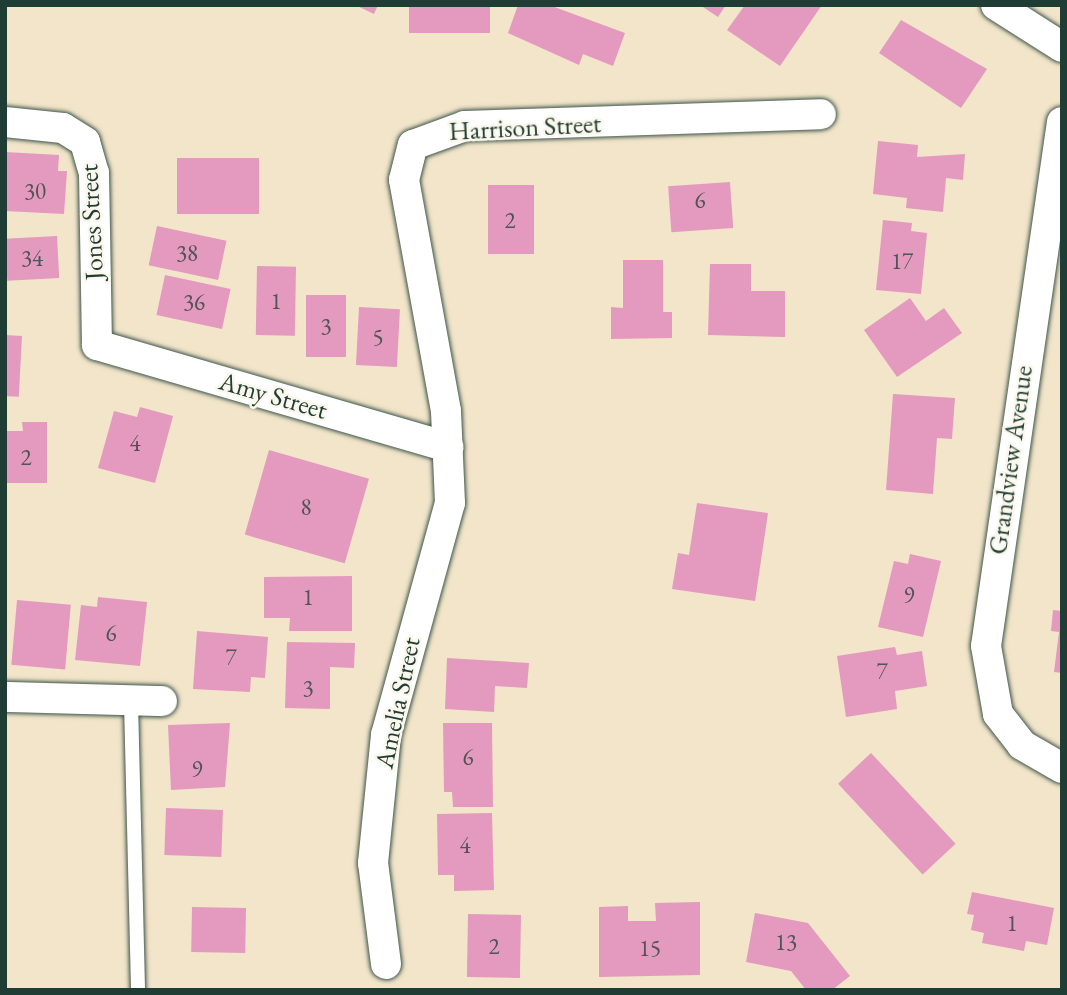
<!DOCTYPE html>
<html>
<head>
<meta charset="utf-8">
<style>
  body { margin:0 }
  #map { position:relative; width:1067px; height:995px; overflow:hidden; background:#f2e5ca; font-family:"EB Garamond",serif }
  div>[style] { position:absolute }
  .building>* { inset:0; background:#e499be; transform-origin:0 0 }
  .roads { filter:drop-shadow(0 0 2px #3f564a) drop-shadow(0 0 2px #3f564a) }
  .service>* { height:14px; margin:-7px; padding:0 7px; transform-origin:7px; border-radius:7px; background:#fff }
  .minor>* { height:30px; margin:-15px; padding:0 15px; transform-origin:15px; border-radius:15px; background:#fff }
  span { translate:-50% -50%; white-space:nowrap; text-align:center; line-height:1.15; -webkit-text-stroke:5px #fbf7ec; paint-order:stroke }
  .number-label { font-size:23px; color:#505456 }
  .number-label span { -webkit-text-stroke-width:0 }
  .street-label { font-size:26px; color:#1f3d34 }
  .frame { position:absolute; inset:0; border:7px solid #1f3d34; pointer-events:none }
</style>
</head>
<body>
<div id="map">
  <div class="building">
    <div style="clip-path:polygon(355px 5px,378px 5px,374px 14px)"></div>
    <div style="left:409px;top:5px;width:81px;height:28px"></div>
    <div style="clip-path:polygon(518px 5px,549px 5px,625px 33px,613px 66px,583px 54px,579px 65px,508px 33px)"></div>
    <div style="clip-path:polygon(700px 5px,726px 5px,718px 17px)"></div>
    <div style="clip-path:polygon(745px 5px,822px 5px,780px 66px,727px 30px)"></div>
    <div style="clip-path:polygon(901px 20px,987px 69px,961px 108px,879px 53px)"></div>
    <div style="clip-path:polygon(878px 141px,918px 145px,917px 157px,965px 154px,963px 180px,946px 178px,943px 212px,906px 208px,907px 198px,873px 194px)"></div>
    <div style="clip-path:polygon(5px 152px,59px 155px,58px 171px,67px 171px,64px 214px,5px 211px)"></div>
    <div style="left:177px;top:158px;width:82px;height:56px"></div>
    <div style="left:730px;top:182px;width:46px;height:62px;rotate:86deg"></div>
    <div style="left:488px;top:185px;width:46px;height:69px"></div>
    <div style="clip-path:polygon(883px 220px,912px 223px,911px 231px,927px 233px,921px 294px,876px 290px)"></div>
    <div style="left:157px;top:226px;width:71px;height:40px;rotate:12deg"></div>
    <div style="left:57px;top:236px;width:42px;height:52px;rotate:87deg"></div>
    <div style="clip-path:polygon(623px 260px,663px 260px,663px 312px,672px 312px,672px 338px,611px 339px,611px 307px,623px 308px)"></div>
    <div style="clip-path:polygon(710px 264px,751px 264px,751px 291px,785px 291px,785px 337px,708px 335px)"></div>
    <div style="left:257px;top:266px;width:39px;height:69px;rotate:1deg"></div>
    <div style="left:165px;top:275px;width:67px;height:41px;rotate:12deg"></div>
    <div style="left:306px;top:295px;width:40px;height:62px"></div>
    <div style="clip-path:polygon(910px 298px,926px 321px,944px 308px,962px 333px,897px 377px,864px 330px)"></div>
    <div style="left:359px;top:307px;width:41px;height:58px;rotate:3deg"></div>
    <div style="left:5px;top:335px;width:17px;height:61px;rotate:3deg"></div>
    <div style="clip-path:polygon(893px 394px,955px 398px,952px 439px,937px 438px,933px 494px,886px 490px)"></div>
    <div style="clip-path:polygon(140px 407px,173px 416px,155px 483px,98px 468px,114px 411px,137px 417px)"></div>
    <div style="clip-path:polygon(22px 422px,47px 422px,47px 483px,5px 483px,5px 431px,23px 431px)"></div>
    <div style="left:269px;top:450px;width:104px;height:88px;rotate:16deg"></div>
    <div style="clip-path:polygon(697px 503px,768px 513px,755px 601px,672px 589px,678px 553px,689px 555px)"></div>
    <div style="clip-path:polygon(910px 554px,941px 561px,923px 637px,878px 627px,894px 561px,908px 564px)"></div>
    <div style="clip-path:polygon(352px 576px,352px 631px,289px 631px,290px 618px,264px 618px,264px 577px)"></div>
    <div style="clip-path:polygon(98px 597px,147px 602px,140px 666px,75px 660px,81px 605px,97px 607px)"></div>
    <div style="left:17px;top:600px;width:54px;height:65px;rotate:5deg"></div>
    <div style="clip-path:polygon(1053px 610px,1062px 611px,1062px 673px,1054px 672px,1059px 632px,1051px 631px)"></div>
    <div style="clip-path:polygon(197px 631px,268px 637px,265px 678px,251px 677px,250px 692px,193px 689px)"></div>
    <div style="clip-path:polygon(287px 642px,355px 643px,354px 668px,330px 667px,330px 709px,285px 708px)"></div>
    <div style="clip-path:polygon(895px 647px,897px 655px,922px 651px,927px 686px,895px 691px,897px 709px,846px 717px,837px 656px)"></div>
    <div style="clip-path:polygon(447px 658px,529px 663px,527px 688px,495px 686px,494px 712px,445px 709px)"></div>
    <div style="clip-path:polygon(230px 723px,225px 787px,171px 790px,168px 725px)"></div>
    <div style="clip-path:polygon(443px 723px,492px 723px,493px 807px,453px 807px,452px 792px,444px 792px)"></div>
    <div style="left:871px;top:753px;width:124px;height:45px;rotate:47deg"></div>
    <div style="left:166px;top:808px;width:57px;height:47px;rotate:2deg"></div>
    <div style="clip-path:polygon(492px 813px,494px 890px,454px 891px,454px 875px,438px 875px,437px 814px)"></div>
    <div style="clip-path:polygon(972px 892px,1054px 908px,1047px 945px,1026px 941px,1024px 951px,982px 943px,984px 933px,971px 930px,974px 915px,967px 914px)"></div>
    <div style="clip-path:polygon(700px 902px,700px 975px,599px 977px,599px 907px,628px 906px,628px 921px,656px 921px,655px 903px)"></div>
    <div style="left:192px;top:907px;width:54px;height:45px;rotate:1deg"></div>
    <div style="clip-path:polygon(755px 913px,808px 923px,850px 976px,832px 990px,806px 990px,791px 971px,746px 962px)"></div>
    <div style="left:468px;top:914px;width:53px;height:63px;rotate:1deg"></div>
  </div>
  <div class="roads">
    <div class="service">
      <div style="left:131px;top:702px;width:288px;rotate:88.6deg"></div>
    </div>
    <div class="minor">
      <div style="left:996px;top:5px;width:78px;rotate:32.5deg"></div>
      <div style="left:5px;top:122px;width:58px;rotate:5.9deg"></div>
      <div style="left:63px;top:128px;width:26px;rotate:32deg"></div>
      <div style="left:85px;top:142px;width:32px;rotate:74deg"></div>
      <div style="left:94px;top:173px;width:172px;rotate:89deg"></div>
      <div style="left:97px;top:345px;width:366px;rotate:16.2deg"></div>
      <div style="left:1062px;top:122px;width:529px;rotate:98.25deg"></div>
      <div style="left:986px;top:646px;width:69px;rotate:80deg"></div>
      <div style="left:998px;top:714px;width:39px;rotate:52deg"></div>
      <div style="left:1022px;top:745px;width:46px;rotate:29.9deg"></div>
      <div style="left:5px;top:697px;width:157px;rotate:1.5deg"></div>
      <div style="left:386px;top:964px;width:102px;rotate:-97.3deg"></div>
      <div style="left:373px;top:863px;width:129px;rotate:-84.2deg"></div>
      <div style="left:386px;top:735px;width:241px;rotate:-74.6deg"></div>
      <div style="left:450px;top:503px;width:92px;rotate:-92.5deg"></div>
      <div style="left:446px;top:411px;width:235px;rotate:-100.3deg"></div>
      <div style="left:404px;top:180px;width:36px;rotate:-76deg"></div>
      <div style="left:413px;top:145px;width:55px;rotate:-20.1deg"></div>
      <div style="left:465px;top:126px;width:356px;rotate:-1.9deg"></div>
    </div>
  </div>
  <div class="number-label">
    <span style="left:35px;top:191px">30</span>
    <span style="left:700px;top:200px">6</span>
    <span style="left:510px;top:220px">2</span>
    <span style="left:187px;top:253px">38</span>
    <span style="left:32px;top:258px">34</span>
    <span style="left:902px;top:261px">17</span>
    <span style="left:276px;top:301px">1</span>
    <span style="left:194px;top:302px">36</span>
    <span style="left:326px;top:326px">3</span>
    <span style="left:378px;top:337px">5</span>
    <span style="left:135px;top:443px">4</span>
    <span style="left:26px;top:457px">2</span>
    <span style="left:306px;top:507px">8</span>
    <span style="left:909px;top:595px">9</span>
    <span style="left:308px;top:597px">1</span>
    <span style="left:111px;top:633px">6</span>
    <span style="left:231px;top:657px">7</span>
    <span style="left:882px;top:671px">7</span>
    <span style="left:308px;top:688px">3</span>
    <span style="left:468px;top:757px">6</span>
    <span style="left:197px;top:769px">9</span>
    <span style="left:465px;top:845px">4</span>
    <span style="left:1012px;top:923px">1</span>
    <span style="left:786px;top:942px">13</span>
    <span style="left:494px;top:946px">2</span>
    <span style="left:650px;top:948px">15</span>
  </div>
  <div class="street-label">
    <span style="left:525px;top:128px;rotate:-3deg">Harrison Street</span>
    <span style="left:92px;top:222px;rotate:-93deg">Jones Street</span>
    <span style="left:273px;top:396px;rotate:16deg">Amy Street</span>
    <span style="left:1011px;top:460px;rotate:-82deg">Grandview Avenue</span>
    <span style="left:398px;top:703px;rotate:-78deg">Amelia Street</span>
  </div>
  <div class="frame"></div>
</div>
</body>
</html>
